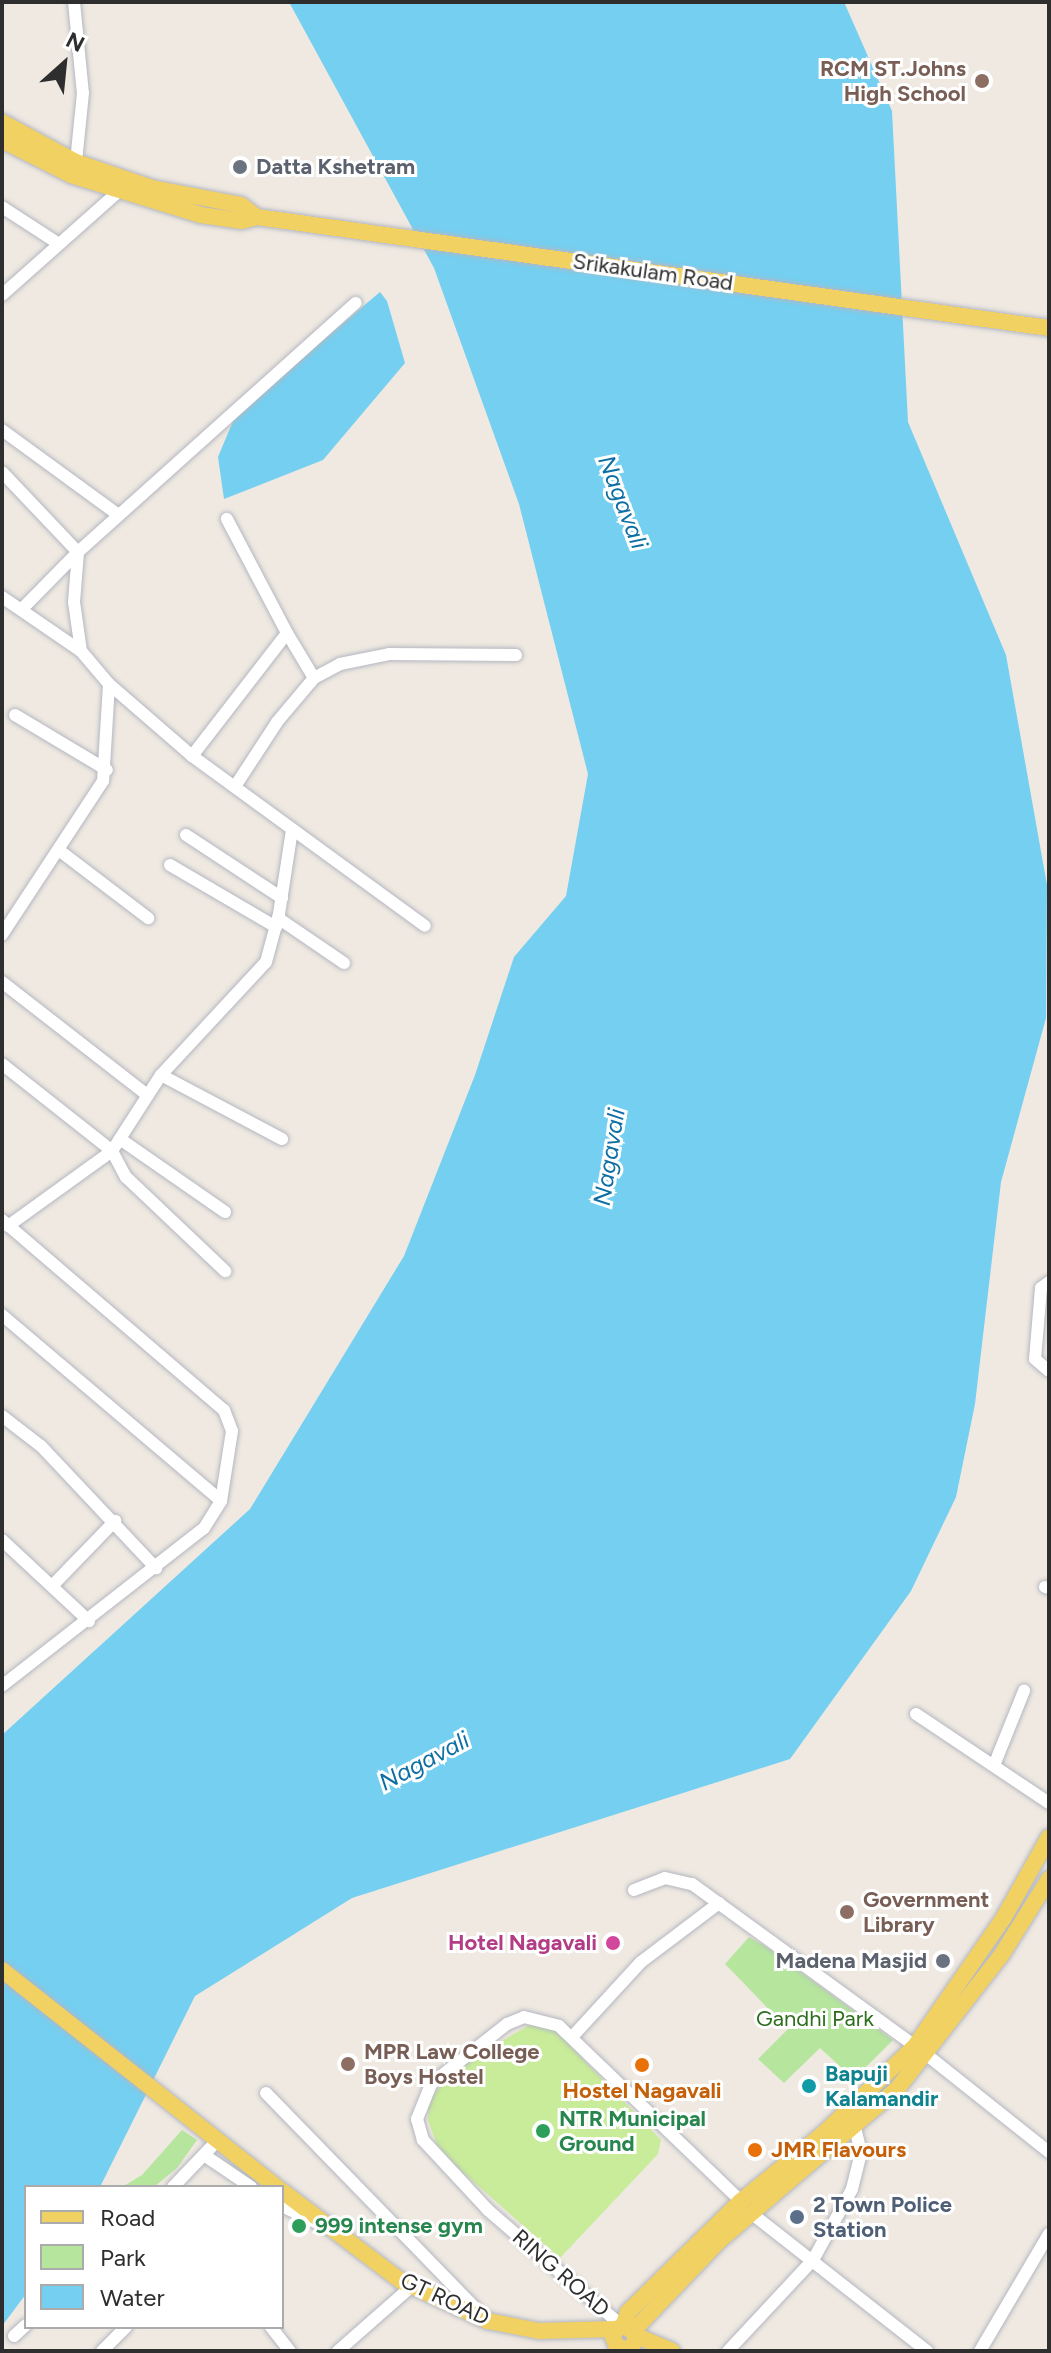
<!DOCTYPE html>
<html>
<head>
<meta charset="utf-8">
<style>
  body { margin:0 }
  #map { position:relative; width:1051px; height:2353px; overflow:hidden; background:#efe9e1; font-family:Figtree,sans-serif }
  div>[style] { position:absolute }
  .green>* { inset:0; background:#b6e59e }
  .pitch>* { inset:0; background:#c9ec9a }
  .water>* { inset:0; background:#75cff0 }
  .roads { filter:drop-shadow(0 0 2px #b4b7c1) drop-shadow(0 0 2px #b4b7c1) }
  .minor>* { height:12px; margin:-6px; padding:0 6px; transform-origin:6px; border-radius:6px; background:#fff }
  .major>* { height:16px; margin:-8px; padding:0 8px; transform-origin:8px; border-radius:8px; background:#f2d163 }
  .dots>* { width:22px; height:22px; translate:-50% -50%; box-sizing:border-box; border:4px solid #fff; border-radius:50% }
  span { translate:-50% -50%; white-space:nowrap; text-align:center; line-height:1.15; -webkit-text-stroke:6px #fff; paint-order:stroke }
  .education-label { font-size:22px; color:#785e54; font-weight:700 }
  .right { translate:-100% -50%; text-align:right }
  .left { translate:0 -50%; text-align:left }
  .worship-label { font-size:22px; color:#5b616d; font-weight:700 }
  .street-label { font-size:22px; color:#2e2e2e }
  .hotel-label { font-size:22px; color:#b23c85; font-weight:700 }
  .park-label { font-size:22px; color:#2c6e1b }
  .culture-label { font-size:22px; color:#0d838f; font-weight:700 }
  .food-label { font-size:22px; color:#c56008; font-weight:700 }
  .leisure-label { font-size:22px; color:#27864d; font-weight:700 }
  .service-label { font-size:22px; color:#4e5e75; font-weight:700 }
  .water-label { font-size:24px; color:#0d6fa3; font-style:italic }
  .frame { position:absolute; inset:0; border:4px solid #2e2e2e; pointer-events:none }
  .legend { position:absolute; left:24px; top:2185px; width:260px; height:144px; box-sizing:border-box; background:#fff; border:2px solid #ababab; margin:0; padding:10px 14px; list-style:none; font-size:24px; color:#2e2e2e }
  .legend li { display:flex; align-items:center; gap:16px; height:40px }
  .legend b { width:40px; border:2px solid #ababab }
  .north { position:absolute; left:24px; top:24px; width:80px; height:80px; -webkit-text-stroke:6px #fff; paint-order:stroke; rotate:27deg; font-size:22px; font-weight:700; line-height:32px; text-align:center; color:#2e2e2e }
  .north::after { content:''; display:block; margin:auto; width:28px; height:36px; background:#2e2e2e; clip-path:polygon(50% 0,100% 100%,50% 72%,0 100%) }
</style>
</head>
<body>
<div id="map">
  <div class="green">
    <div style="clip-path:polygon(749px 1937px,765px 1946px,893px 2040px,854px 2079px,820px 2048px,784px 2083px,758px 2059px,788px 2029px,725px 1964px)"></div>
    <div style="clip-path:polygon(182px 2130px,197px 2140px,177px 2168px,154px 2187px,122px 2187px,142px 2175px)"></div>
  </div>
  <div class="pitch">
    <div style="clip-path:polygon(533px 2023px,554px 2029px,661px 2140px,658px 2154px,560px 2258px,459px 2169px,437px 2145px,428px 2120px,429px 2098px,470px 2059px)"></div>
  </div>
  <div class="water">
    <div style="clip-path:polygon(289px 2px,844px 2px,892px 111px,908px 422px,1006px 655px,1047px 885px,1046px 1018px,1001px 1182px,975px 1404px,956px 1497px,911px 1591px,790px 1759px,352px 1898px,195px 1996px,100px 2187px,26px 2187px,26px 2294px,2px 2326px,2px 1735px,250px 1509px,404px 1256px,475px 1075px,514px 957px,566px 896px,588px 774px,519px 504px,434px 268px)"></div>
    <div style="clip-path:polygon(380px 292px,387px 301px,405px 363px,323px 460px,224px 499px,218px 457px,236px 414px)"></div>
  </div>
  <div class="roads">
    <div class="minor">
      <div style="left:74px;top:2px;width:91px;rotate:84.4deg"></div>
      <div style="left:83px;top:93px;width:69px;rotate:95.8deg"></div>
      <div style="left:2px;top:207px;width:68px;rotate:33deg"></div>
      <div style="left:2px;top:295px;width:155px;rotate:-41.6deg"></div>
      <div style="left:2px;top:430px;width:141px;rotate:36.1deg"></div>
      <div style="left:2px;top:472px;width:110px;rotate:46.5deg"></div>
      <div style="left:78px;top:552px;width:81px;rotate:134.5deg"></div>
      <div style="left:2px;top:597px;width:96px;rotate:34.4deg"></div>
      <div style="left:81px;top:651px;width:43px;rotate:49.7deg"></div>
      <div style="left:109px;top:684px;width:97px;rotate:93.5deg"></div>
      <div style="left:103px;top:781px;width:184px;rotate:123.3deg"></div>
      <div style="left:287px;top:633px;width:52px;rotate:59deg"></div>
      <div style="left:314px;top:678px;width:30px;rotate:-28deg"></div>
      <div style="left:340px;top:664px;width:50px;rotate:-11.5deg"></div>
      <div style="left:389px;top:654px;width:127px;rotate:0.5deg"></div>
      <div style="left:81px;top:651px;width:49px;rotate:-98.1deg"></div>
      <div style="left:74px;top:602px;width:50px;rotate:-85.4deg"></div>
      <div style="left:78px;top:552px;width:373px;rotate:-41.9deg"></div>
      <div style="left:109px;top:684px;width:110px;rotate:40.9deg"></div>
      <div style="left:192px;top:756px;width:288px;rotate:36.1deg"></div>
      <div style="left:15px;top:715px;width:107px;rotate:30.9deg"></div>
      <div style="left:192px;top:756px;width:155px;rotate:-52.3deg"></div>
      <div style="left:287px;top:633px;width:129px;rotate:-117.8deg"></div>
      <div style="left:236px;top:785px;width:75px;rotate:-56.9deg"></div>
      <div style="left:277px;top:722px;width:57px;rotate:-49.9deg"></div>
      <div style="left:186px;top:835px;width:115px;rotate:33.3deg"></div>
      <div style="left:60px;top:851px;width:111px;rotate:37.3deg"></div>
      <div style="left:170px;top:865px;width:123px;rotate:30.3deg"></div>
      <div style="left:278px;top:918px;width:80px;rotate:34.3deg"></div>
      <div style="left:2px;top:982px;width:184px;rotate:37.9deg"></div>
      <div style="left:2px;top:1064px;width:140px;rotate:38.3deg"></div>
      <div style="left:112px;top:1151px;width:30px;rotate:62deg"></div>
      <div style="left:126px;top:1177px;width:137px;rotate:43.5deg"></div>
      <div style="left:161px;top:1075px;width:137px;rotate:27.9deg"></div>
      <div style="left:120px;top:1139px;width:128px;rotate:34.8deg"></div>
      <div style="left:2px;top:1220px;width:292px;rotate:40.6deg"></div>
      <div style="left:224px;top:1410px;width:22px;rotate:69deg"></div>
      <div style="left:232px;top:1431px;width:71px;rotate:98.9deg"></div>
      <div style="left:221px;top:1501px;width:32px;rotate:122deg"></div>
      <div style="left:204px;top:1528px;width:256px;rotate:142deg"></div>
      <div style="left:8px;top:1226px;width:128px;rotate:-35.8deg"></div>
      <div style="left:112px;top:1151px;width:90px;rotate:-57.2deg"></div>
      <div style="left:161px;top:1075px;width:154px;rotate:-47.1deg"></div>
      <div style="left:266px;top:962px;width:50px;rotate:-74.8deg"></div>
      <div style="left:279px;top:914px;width:85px;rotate:-81.2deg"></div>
      <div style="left:1049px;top:1282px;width:10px;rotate:143deg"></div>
      <div style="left:1041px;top:1288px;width:71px;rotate:94.8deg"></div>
      <div style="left:1035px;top:1359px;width:18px;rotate:41deg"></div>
      <div style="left:2px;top:1315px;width:287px;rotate:40.3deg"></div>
      <div style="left:2px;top:1416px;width:49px;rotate:37.6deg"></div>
      <div style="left:41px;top:1446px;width:168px;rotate:46.7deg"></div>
      <div style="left:2px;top:1540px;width:119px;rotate:43deg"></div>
      <div style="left:52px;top:1586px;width:91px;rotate:-45.9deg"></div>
      <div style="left:1045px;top:1587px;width:4px;rotate:14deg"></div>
      <div style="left:916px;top:1714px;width:160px;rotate:33.8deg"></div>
      <div style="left:995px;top:1763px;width:78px;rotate:-68.1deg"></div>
      <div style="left:634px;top:1890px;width:33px;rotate:-21deg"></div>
      <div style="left:665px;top:1878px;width:28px;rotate:13deg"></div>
      <div style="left:692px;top:1884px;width:291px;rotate:36deg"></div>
      <div style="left:927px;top:2055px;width:156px;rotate:38.5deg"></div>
      <div style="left:572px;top:2037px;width:102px;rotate:-47.4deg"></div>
      <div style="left:641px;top:1962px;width:98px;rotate:-37.1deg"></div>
      <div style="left:266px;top:2093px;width:313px;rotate:45.8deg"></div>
      <div style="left:204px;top:2155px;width:57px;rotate:34.2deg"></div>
      <div style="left:173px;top:2187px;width:64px;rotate:-46.3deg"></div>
      <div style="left:282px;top:2206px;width:41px;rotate:25.9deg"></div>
      <div style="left:751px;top:2213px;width:224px;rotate:38.1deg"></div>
      <div style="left:621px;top:2325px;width:176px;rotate:-139.2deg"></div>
      <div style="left:488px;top:2210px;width:96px;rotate:-132.9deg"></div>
      <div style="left:423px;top:2140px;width:22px;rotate:-106deg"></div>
      <div style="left:417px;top:2119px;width:38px;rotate:-68deg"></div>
      <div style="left:431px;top:2084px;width:97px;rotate:-38.3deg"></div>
      <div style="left:507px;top:2024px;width:18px;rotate:-22deg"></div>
      <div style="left:524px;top:2017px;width:36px;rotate:14deg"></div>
      <div style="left:559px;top:2026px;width:252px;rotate:43.9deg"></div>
      <div style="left:271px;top:2327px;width:31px;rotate:52deg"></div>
      <div style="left:14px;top:2336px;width:16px;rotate:-43deg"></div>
      <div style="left:102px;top:2351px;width:34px;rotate:-45deg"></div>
      <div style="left:338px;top:2351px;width:98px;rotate:-41.3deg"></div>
      <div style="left:728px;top:2351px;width:125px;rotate:-47deg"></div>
      <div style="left:813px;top:2260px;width:81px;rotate:-61.2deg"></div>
      <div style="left:852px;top:2189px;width:38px;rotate:-76deg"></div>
      <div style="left:861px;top:2152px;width:25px;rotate:-104deg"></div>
      <div style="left:980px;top:2351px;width:136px;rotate:-59.5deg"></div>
    </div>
    <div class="major">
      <div style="left:2px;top:122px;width:84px;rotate:28.4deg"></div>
      <div style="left:76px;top:162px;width:80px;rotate:18.9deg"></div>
      <div style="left:152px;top:188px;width:91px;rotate:10.8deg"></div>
      <div style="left:241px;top:205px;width:20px;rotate:37deg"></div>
      <div style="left:2px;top:140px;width:77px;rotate:26.9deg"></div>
      <div style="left:71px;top:175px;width:136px;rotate:17.1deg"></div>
      <div style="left:201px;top:215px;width:40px;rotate:8.5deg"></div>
      <div style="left:241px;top:221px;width:16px;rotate:-14deg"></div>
      <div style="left:257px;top:217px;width:800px;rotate:7.98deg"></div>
      <div style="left:2px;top:1970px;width:350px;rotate:38.3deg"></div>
      <div style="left:282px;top:2191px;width:149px;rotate:37.1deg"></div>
      <div style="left:401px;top:2281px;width:96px;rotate:24.7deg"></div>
      <div style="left:488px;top:2321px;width:52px;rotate:11.1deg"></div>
      <div style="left:539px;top:2331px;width:76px;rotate:-1.5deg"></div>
      <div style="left:624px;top:2324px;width:18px;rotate:43deg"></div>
      <div style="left:637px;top:2336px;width:12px;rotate:114deg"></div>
      <div style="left:632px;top:2347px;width:9px;rotate:167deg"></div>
      <div style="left:623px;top:2349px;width:8px;rotate:-150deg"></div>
      <div style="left:616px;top:2345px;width:12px;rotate:-110deg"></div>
      <div style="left:612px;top:2334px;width:16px;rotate:-40deg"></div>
      <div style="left:624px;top:2324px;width:13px;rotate:-72deg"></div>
      <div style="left:628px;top:2312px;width:158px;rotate:-44.5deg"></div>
      <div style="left:741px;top:2201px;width:107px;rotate:-39.3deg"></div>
      <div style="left:824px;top:2133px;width:126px;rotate:-43.7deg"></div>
      <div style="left:915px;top:2046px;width:155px;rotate:-55.3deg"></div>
      <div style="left:1003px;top:1919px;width:94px;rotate:-60.7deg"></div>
      <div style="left:634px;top:2330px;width:123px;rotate:-46.3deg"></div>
      <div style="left:719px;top:2241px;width:234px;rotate:-40.5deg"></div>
      <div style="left:897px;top:2089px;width:171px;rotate:-52.1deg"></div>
      <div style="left:1002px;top:1954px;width:89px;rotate:-57.9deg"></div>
      <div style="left:637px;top:2336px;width:38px;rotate:23deg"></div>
    </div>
  </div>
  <div class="dots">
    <div style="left:982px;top:81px;background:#8d6e63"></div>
    <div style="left:240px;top:167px;background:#6b7280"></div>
    <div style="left:847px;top:1912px;background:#8d6e63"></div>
    <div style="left:613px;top:1943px;background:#d1479c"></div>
    <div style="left:943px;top:1961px;background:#6b7280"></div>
    <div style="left:348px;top:2064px;background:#8d6e63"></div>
    <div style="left:642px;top:2065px;background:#e8710a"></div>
    <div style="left:809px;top:2086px;background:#0f9aa8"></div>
    <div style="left:543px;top:2131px;background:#2e9e5b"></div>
    <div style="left:755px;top:2150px;background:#e8710a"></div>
    <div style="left:797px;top:2217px;background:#5c6f8a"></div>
    <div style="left:299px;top:2226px;background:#2e9e5b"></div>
  </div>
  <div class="education-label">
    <span class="right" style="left:966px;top:81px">RCM ST.Johns<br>High School</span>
    <span class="left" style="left:863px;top:1912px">Government<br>Library</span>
    <span class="left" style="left:364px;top:2064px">MPR Law College<br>Boys Hostel</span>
  </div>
  <div class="worship-label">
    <span class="left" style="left:256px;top:167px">Datta Kshetram</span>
    <span class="right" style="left:927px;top:1961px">Madena Masjid</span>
  </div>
  <div class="street-label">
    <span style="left:653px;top:272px;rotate:8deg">Srikakulam Road</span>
    <span style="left:561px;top:2273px;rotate:41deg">RING ROAD</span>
    <span style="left:445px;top:2299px;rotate:25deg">GT ROAD</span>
  </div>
  <div class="hotel-label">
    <span class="right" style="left:597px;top:1943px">Hotel Nagavali</span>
  </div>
  <div class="park-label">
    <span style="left:815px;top:2019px">Gandhi Park</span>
  </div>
  <div class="culture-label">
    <span class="left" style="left:825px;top:2086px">Bapuji<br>Kalamandir</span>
  </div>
  <div class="food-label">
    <span style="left:642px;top:2091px">Hostel Nagavali</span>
    <span class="left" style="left:771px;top:2150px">JMR Flavours</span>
  </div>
  <div class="leisure-label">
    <span class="left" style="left:559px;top:2131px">NTR Municipal<br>Ground</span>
    <span class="left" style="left:315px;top:2226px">999 intense gym</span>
  </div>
  <div class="service-label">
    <span class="left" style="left:813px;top:2217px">2 Town Police<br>Station</span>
  </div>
  <div class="water-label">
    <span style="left:623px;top:502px;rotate:69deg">Nagavali</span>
    <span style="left:609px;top:1157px;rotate:-81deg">Nagavali</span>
    <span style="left:424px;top:1761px;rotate:-28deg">Nagavali</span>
  </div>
  <div class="frame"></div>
  <ul class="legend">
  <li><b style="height:10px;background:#f2d163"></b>Road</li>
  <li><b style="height:22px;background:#b6e59e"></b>Park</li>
  <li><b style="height:22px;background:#75cff0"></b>Water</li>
  </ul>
  <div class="north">N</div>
</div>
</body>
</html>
